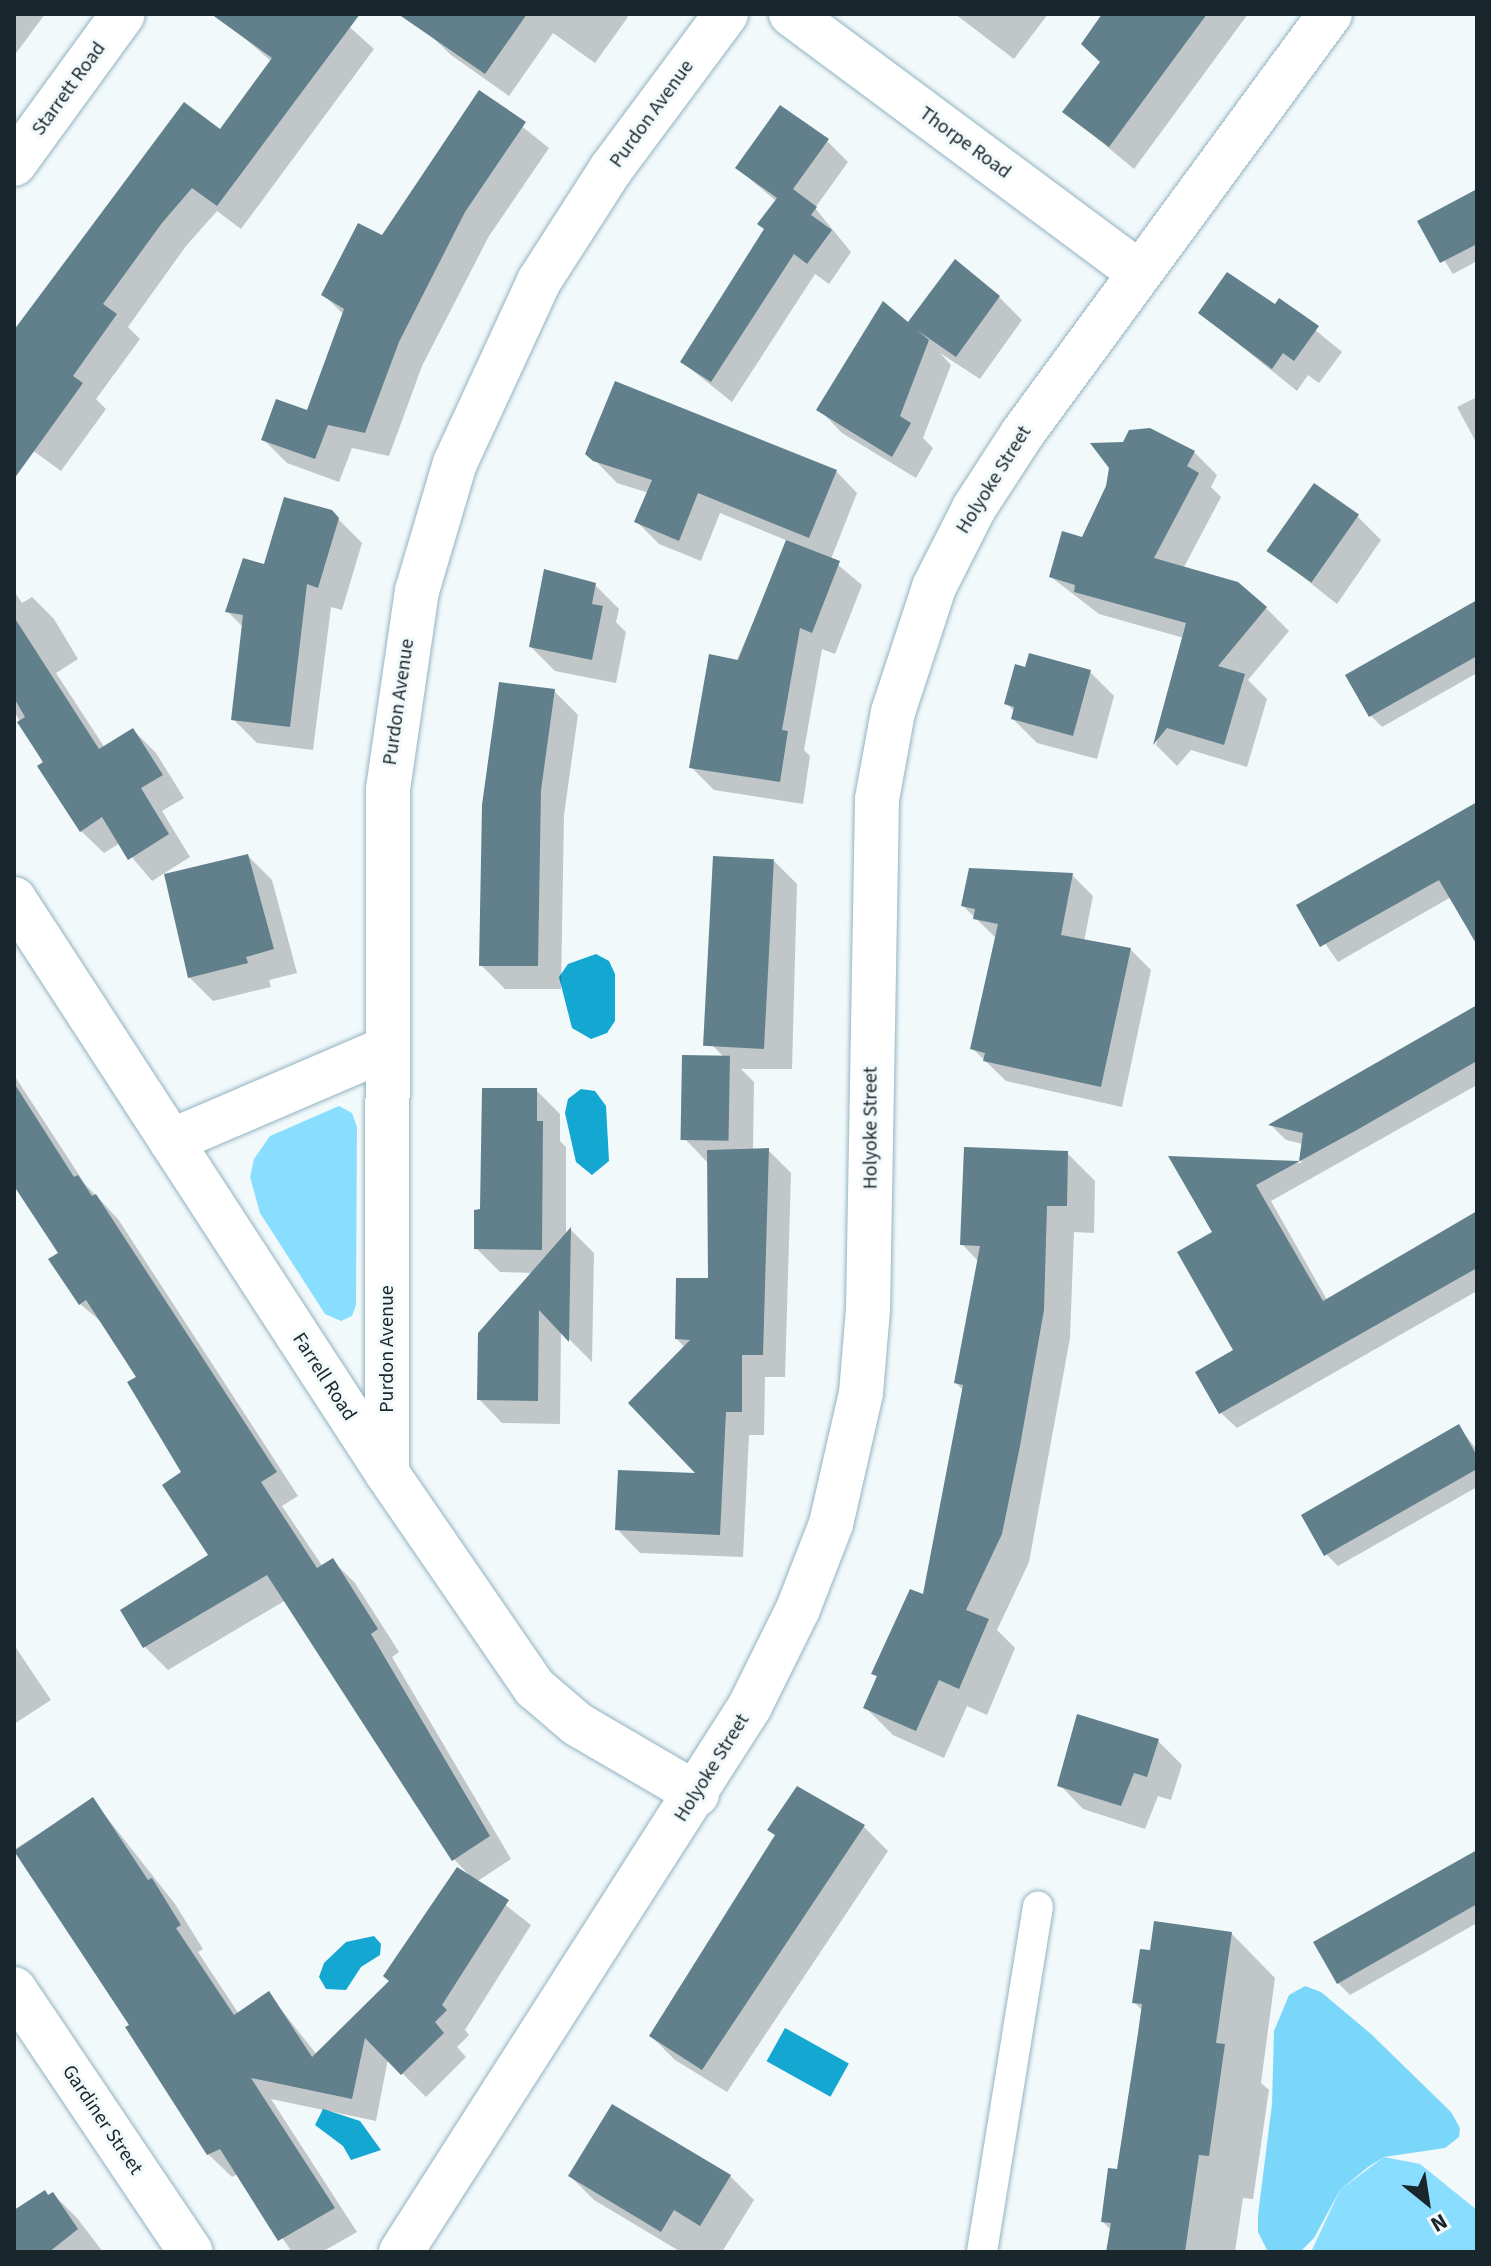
<!DOCTYPE html>
<html>
<head>
<meta charset="utf-8">
<style>
  body { margin:0 }
  #map { position:relative; width:1491px; height:2266px; overflow:hidden; background:#f2f9fb; font-family:"Source Sans 3",sans-serif }
  div>[style] { position:absolute }
  .green>* { inset:0; background:#89deff }
  .forest>* { inset:0; background:#7bd7f9 }
  .water>* { inset:0; background:#13a7d1; transform-origin:0 0 }
  .shadow>* { inset:0; background:#0003 }
  .building>* { inset:0; background:#61808c; transform-origin:0 0 }
  .roads { filter:drop-shadow(0 0 2px #93b3c1) drop-shadow(0 0 2px #93b3c1) }
  .lane>* { height:30px; margin:-15px; padding:0 15px; transform-origin:15px; border-radius:15px; background:#fff }
  .street>* { height:44px; margin:-22px; padding:0 22px; transform-origin:22px; border-radius:22px; background:#fff }
  .secondary>* { height:44px; margin:-22px; padding:0 22px; transform-origin:22px; border-radius:22px; background:#fff }
  span { translate:-50% -50%; white-space:nowrap; text-align:center; line-height:1.15; -webkit-text-stroke:6px #f2f9fb; paint-order:stroke }
  .street-label { font-size:20px; color:#19262b }
  .frame { position:absolute; inset:0; border:16px solid #19262b; pointer-events:none }
  .north { position:absolute; left:1387px; top:2162px; width:80px; height:80px; -webkit-text-stroke:6px #f2f9fb; paint-order:stroke; rotate:150deg; font-size:22px; font-weight:700; line-height:32px; text-align:center; color:#19262b }
  .north::after { content:''; display:block; margin:auto; width:28px; height:36px; background:#19262b; clip-path:polygon(50% 0,100% 100%,50% 72%,0 100%) }
</style>
</head>
<body>
<div id="map">
  <div class="green">
    <div style="clip-path:polygon(339px 1106px,352px 1113px,357px 1127px,356px 1305px,352px 1316px,341px 1321px,325px 1314px,260px 1213px,250px 1177px,254px 1159px,270px 1136px)"></div>
    <div style="clip-path:polygon(1384px 2157px,1420px 2164px,1477px 2210px,1477px 2252px,1311px 2252px,1340px 2190px)"></div>
  </div>
  <div class="forest">
    <div style="clip-path:polygon(1305px 1986px,1321px 1992px,1371px 2034px,1451px 2112px,1460px 2128px,1459px 2137px,1445px 2148px,1384px 2157px,1368px 2167px,1340px 2190px,1314px 2238px,1300px 2252px,1268px 2252px,1258px 2232px,1258px 2215px,1272px 2104px,1274px 2031px,1289px 1995px)"></div>
  </div>
  <div class="water">
    <div style="clip-path:polygon(596px 954px,609px 961px,615px 974px,615px 1021px,607px 1033px,591px 1039px,572px 1028px,559px 977px,568px 964px)"></div>
    <div style="clip-path:polygon(581px 1089px,595px 1091px,606px 1106px,609px 1161px,592px 1175px,576px 1162px,565px 1113px,568px 1099px)"></div>
    <div style="clip-path:polygon(374px 1936px,381px 1944px,380px 1955px,361px 1967px,346px 1990px,326px 1989px,319px 1977px,324px 1963px,346px 1942px)"></div>
    <div style="left:785px;top:2028px;width:73px;height:38px;rotate:29deg"></div>
    <div style="clip-path:polygon(323px 2109px,360px 2121px,381px 2150px,351px 2160px,343px 2146px,315px 2125px)"></div>
  </div>
  <div class="shadow">
    <div style="clip-path:polygon(14px 14px,45px 14px,14px 56px)"></div>
    <div style="clip-path:polygon(245px 14px,335px 14px,374px 49px,241px 229px,217px 211px,186px 246px,128px 327px,140px 339px,96px 399px,106px 409px,61px 471px,28px 447px,14px 448px,14px 337px,220px 132px,272px 62px,234px 29px)"></div>
    <div style="clip-path:polygon(441px 14px,624px 14px,628px 17px,595px 63px,553px 33px,509px 96px,451px 55px,427px 32px)"></div>
    <div style="clip-path:polygon(955px 14px,1048px 14px,1014px 59px)"></div>
    <div style="clip-path:polygon(1106px 14px,1248px 14px,1134px 169px,1065px 112px,1102px 62px)"></div>
    <div style="clip-path:polygon(479px 92px,549px 148px,489px 236px,422px 366px,389px 456px,352px 448px,339px 482px,287px 463px,263px 439px,308px 413px,344px 315px,324px 295px,382px 238px)"></div>
    <div style="clip-path:polygon(827px 141px,848px 162px,815px 208px,851px 252px,829px 284px,815px 274px,732px 402px,682px 362px,766px 230px,776px 201px,737px 168px)"></div>
    <div style="clip-path:polygon(1477px 191px,1477px 261px,1453px 274px,1420px 222px)"></div>
    <div style="clip-path:polygon(999px 297px,1022px 320px,980px 379px,940px 353px,951px 365px,923px 438px,933px 448px,916px 478px,842px 433px,819px 409px,908px 325px)"></div>
    <div style="clip-path:polygon(1280px 301px,1342px 352px,1319px 383px,1308px 375px,1297px 391px,1200px 313px,1276px 307px)"></div>
    <div style="clip-path:polygon(1477px 397px,1477px 444px,1457px 407px)"></div>
    <div style="clip-path:polygon(1194px 452px,1217px 475px,1211px 487px,1221px 497px,1183px 569px,1266px 608px,1289px 631px,1248px 680px,1267px 699px,1247px 767px,1191px 750px,1177px 766px,1156px 745px,1184px 638px,1099px 614px,1051px 577px,1083px 539px)"></div>
    <div style="clip-path:polygon(588px 453px,836px 471px,857px 493px,831px 559px,862px 585px,835px 654px,822px 649px,804px 750px,810px 756px,803px 804px,714px 790px,691px 767px,788px 541px,720px 513px,701px 561px,659px 544px,637px 522px,649px 493px,617px 483px)"></div>
    <div style="clip-path:polygon(331px 512px,362px 543px,342px 610px,331px 607px,313px 750px,257px 743px,233px 719px,243px 627px,228px 612px,266px 566px)"></div>
    <div style="clip-path:polygon(1357px 516px,1381px 540px,1337px 604px,1270px 551px)"></div>
    <div style="clip-path:polygon(595px 585px,619px 609px,616px 622px,626px 632px,616px 683px,555px 671px,531px 647px)"></div>
    <div style="clip-path:polygon(14px 591px,22px 603px,32px 597px,54px 619px,78px 659px,56px 673px,105px 748px,133px 730px,156px 753px,184px 798px,162px 811px,190px 857px,152px 881px,120px 843px,104px 853px,81px 831px,14px 711px)"></div>
    <div style="clip-path:polygon(1477px 602px,1477px 673px,1382px 727px,1371px 716px)"></div>
    <div style="clip-path:polygon(1026px 670px,1090px 672px,1114px 696px,1097px 759px,1037px 743px,1013px 719px,1015px 712px,1006px 703px)"></div>
    <div style="clip-path:polygon(554px 691px,578px 715px,564px 815px,561px 989px,505px 989px,481px 965px)"></div>
    <div style="clip-path:polygon(1477px 805px,1477px 941px,1451px 897px,1338px 962px,1299px 906px)"></div>
    <div style="clip-path:polygon(248px 856px,272px 880px,297px 973px,269px 980px,271px 987px,213px 1001px,189px 977px)"></div>
    <div style="clip-path:polygon(774px 861px,797px 884px,792px 1069px,741px 1069px,754px 1082px,753px 1151px,768px 1150px,791px 1173px,785px 1377px,765px 1377px,764px 1435px,749px 1435px,743px 1557px,640px 1553px,617px 1529px,700px 1476px,685px 1348px,677px 1339px,710px 1280px,709px 1164px,685px 1139px,725px 1058px,712px 1045px)"></div>
    <div style="clip-path:polygon(1072px 875px,1093px 896px,1084px 941px,1130px 949px,1151px 970px,1122px 1107px,1006px 1081px,972px 1048px,997px 939px,963px 906px)"></div>
    <div style="clip-path:polygon(1477px 1007px,1477px 1085px,1271px 1201px,1327px 1300px,1477px 1215px,1477px 1291px,1237px 1428px,1221px 1413px,1236px 1351px,1215px 1232px,1171px 1158px,1301px 1163px,1303px 1144px,1286px 1140px,1271px 1125px)"></div>
    <div style="clip-path:polygon(14px 1075px,85px 1184px,118px 1219px,298px 1496px,282px 1506px,323px 1567px,333px 1561px,355px 1583px,399px 1652px,392px 1657px,511px 1859px,476px 1882px,531px 1925px,465px 2030px,469px 2035px,457px 2047px,466px 2057px,426px 2097px,388px 2059px,376px 2121px,271px 2099px,357px 2232px,322px 2252px,292px 2252px,238px 2174px,232px 2177px,208px 2154px,132px 2025px,15px 1849px,93px 1800px,175px 1904px,203px 1949px,198px 1952px,239px 2014px,269px 1994px,317px 2055px,391px 1982px,469px 1875px,454px 1859px,286px 1600px,168px 1670px,145px 1647px,123px 1611px,210px 1556px,184px 1473px,139px 1378px,105px 1325px,80px 1304px,61px 1253px,14px 1185px)"></div>
    <div style="clip-path:polygon(536px 1090px,560px 1114px,560px 1141px,566px 1147px,566px 1236px,571px 1230px,594px 1253px,592px 1362px,561px 1331px,560px 1424px,502px 1423px,479px 1399px,534px 1273px,500px 1272px,476px 1248px,482px 1211px)"></div>
    <div style="clip-path:polygon(1067px 1153px,1095px 1181px,1094px 1233px,1074px 1232px,1070px 1338px,1029px 1562px,997px 1630px,1015px 1648px,987px 1715px,967px 1706px,944px 1758px,893px 1735px,865px 1707px,878px 1678px,874px 1674px,924px 1597px,964px 1391px,956px 1383px,979px 1262px,962px 1244px)"></div>
    <div style="clip-path:polygon(1459px 1427px,1477px 1450px,1477px 1487px,1338px 1566px,1326px 1554px)"></div>
    <div style="clip-path:polygon(14px 1645px,51px 1700px,14px 1724px)"></div>
    <div style="clip-path:polygon(1158px 1741px,1182px 1765px,1171px 1800px,1158px 1796px,1145px 1829px,1083px 1809px,1060px 1785px)"></div>
    <div style="clip-path:polygon(797px 1789px,864px 1827px,888px 1851px,727px 2092px,675px 2060px,651px 2036px,777px 1837px,770px 1830px)"></div>
    <div style="clip-path:polygon(1477px 1851px,1477px 1923px,1350px 1995px,1338px 1983px)"></div>
    <div style="clip-path:polygon(1231px 1933px,1275px 1978px,1261px 2083px,1269px 2090px,1253px 2199px,1243px 2198px,1235px 2252px,1107px 2252px,1110px 2229px,1103px 2222px,1119px 2171px,1143px 2011px,1134px 2002px,1151px 1952px)"></div>
    <div style="clip-path:polygon(570px 2176px,730px 2176px,754px 2200px,722px 2252px,681px 2252px,594px 2200px)"></div>
    <div style="clip-path:polygon(53px 2194px,77px 2218px,103px 2252px,14px 2252px,14px 2213px)"></div>
  </div>
  <div class="building">
    <div style="clip-path:polygon(211px 14px,360px 14px,217px 206px,192px 188px,162px 223px,103px 304px,117px 314px,73px 376px,83px 383px,14px 479px,14px 330px,184px 102px,220px 129px,272px 58px)"></div>
    <div style="clip-path:polygon(398px 14px,527px 14px,485px 74px)"></div>
    <div style="clip-path:polygon(1102px 14px,1207px 14px,1109px 147px,1062px 112px,1100px 62px,1081px 44px)"></div>
    <div style="clip-path:polygon(479px 90px,526px 122px,465px 212px,399px 342px,365px 433px,328px 425px,315px 459px,261px 440px,276px 399px,307px 410px,344px 309px,321px 295px,358px 223px,382px 235px)"></div>
    <div style="clip-path:polygon(780px 105px,829px 139px,793px 189px,817px 207px,811px 215px,832px 230px,807px 264px,794px 254px,711px 382px,680px 362px,764px 229px,757px 224px,777px 198px,735px 168px)"></div>
    <div style="clip-path:polygon(1477px 189px,1477px 244px,1440px 263px,1417px 221px)"></div>
    <div style="clip-path:polygon(955px 259px,1000px 296px,956px 357px,917px 330px,929px 340px,900px 416px,911px 423px,892px 457px,816px 410px,883px 301px,908px 322px)"></div>
    <div style="clip-path:polygon(1227px 272px,1275px 304px,1279px 298px,1319px 326px,1294px 361px,1283px 353px,1272px 369px,1198px 313px)"></div>
    <div style="clip-path:polygon(615px 381px,837px 470px,809px 538px,698px 493px,679px 541px,634px 522px,652px 480px,593px 461px,585px 454px)"></div>
    <div style="clip-path:polygon(1150px 428px,1195px 451px,1187px 466px,1199px 473px,1154px 558px,1238px 582px,1267px 607px,1218px 666px,1245px 674px,1224px 745px,1167px 728px,1153px 745px,1186px 623px,1074px 592px,1075px 585px,1049px 577px,1062px 531px,1082px 537px,1106px 486px,1109px 468px,1090px 443px,1123px 442px,1129px 430px)"></div>
    <div style="left:1314px;top:483px;width:55px;height:83px;rotate:35deg"></div>
    <div style="clip-path:polygon(284px 497px,332px 510px,339px 518px,318px 588px,307px 584px,290px 727px,231px 720px,243px 615px,225px 612px,243px 558px,264px 564px)"></div>
    <div style="clip-path:polygon(786px 540px,840px 561px,812px 633px,800px 628px,782px 730px,788px 731px,780px 782px,689px 768px,709px 654px,738px 660px)"></div>
    <div style="clip-path:polygon(544px 569px,596px 583px,592px 604px,603px 606px,592px 660px,529px 647px)"></div>
    <div style="clip-path:polygon(1477px 600px,1477px 656px,1369px 717px,1345px 675px)"></div>
    <div style="clip-path:polygon(14px 617px,99px 749px,133px 728px,163px 775px,141px 788px,169px 834px,128px 860px,102px 817px,80px 832px,37px 766px,43px 762px,17px 722px,25px 717px,14px 698px)"></div>
    <div style="clip-path:polygon(1029px 653px,1091px 670px,1073px 736px,1011px 719px,1014px 707px,1004px 704px,1015px 664px,1025px 667px)"></div>
    <div style="clip-path:polygon(499px 682px,555px 689px,541px 790px,538px 966px,479px 966px,482px 805px)"></div>
    <div style="clip-path:polygon(1477px 802px,1477px 945px,1439px 880px,1320px 947px,1296px 905px)"></div>
    <div style="clip-path:polygon(248px 854px,274px 949px,246px 957px,248px 963px,188px 978px,164px 874px)"></div>
    <div style="left:713px;top:856px;width:61px;height:190px;rotate:3deg"></div>
    <div style="clip-path:polygon(969px 868px,1073px 873px,1061px 935px,1131px 948px,1101px 1087px,983px 1061px,985px 1053px,970px 1049px,998px 924px,973px 919px,975px 909px,961px 906px)"></div>
    <div style="clip-path:polygon(1477px 1005px,1477px 1061px,1355px 1131px,1256px 1185px,1323px 1301px,1477px 1211px,1477px 1268px,1219px 1414px,1195px 1372px,1233px 1350px,1177px 1252px,1212px 1232px,1168px 1156px,1299px 1161px,1303px 1133px,1268px 1125px)"></div>
    <div style="left:682px;top:1055px;width:48px;height:85px;rotate:1deg"></div>
    <div style="clip-path:polygon(14px 1083px,74px 1177px,78px 1175px,92px 1196px,96px 1194px,277px 1472px,261px 1482px,317px 1568px,333px 1558px,378px 1629px,371px 1634px,490px 1836px,452px 1861px,267px 1575px,143px 1648px,120px 1610px,208px 1555px,162px 1485px,181px 1472px,127px 1382px,136px 1377px,86px 1300px,79px 1305px,48px 1259px,58px 1253px,14px 1186px)"></div>
    <div style="clip-path:polygon(482px 1088px,537px 1088px,537px 1121px,543px 1121px,542px 1250px,474px 1249px,474px 1210px,480px 1209px)"></div>
    <div style="clip-path:polygon(964px 1147px,1068px 1151px,1067px 1206px,1047px 1206px,1044px 1310px,1020px 1446px,1002px 1534px,966px 1610px,989px 1619px,959px 1689px,939px 1680px,916px 1731px,863px 1708px,877px 1676px,871px 1674px,910px 1589px,923px 1594px,963px 1385px,954px 1383px,980px 1246px,960px 1245px)"></div>
    <div style="clip-path:polygon(769px 1148px,763px 1355px,742px 1355px,742px 1412px,726px 1412px,720px 1535px,615px 1530px,618px 1470px,695px 1473px,628px 1403px,690px 1340px,675px 1339px,676px 1278px,708px 1278px,707px 1150px)"></div>
    <div style="clip-path:polygon(571px 1227px,569px 1342px,539px 1310px,538px 1401px,477px 1400px,478px 1333px)"></div>
    <div style="clip-path:polygon(1459px 1424px,1477px 1456px,1477px 1469px,1324px 1556px,1301px 1515px)"></div>
    <div style="clip-path:polygon(1077px 1714px,1159px 1739px,1147px 1777px,1134px 1773px,1121px 1806px,1057px 1786px)"></div>
    <div style="clip-path:polygon(797px 1786px,865px 1825px,702px 2070px,649px 2036px,775px 1835px,767px 1830px)"></div>
    <div style="clip-path:polygon(93px 1797px,148px 1880px,152px 1878px,181px 1925px,176px 1928px,234px 2015px,269px 1991px,312px 2057px,389px 1981px,383px 1976px,457px 1867px,509px 1900px,442px 2005px,447px 2010px,435px 2022px,444px 2033px,401px 2075px,365px 2038px,352px 2099px,251px 2078px,335px 2208px,278px 2241px,220px 2149px,207px 2155px,125px 2027px,129px 2025px,14px 1851px)"></div>
    <div style="clip-path:polygon(1477px 1850px,1477px 1904px,1337px 1984px,1313px 1942px)"></div>
    <div style="clip-path:polygon(1154px 1921px,1232px 1932px,1216px 2043px,1225px 2044px,1209px 2156px,1199px 2155px,1185px 2252px,1106px 2252px,1111px 2223px,1101px 2222px,1108px 2168px,1117px 2169px,1138px 2033px,1142px 2004px,1132px 2003px,1140px 1949px,1150px 1950px)"></div>
    <div style="clip-path:polygon(612px 2104px,731px 2175px,700px 2226px,674px 2210px,661px 2232px,568px 2176px)"></div>
    <div style="clip-path:polygon(45px 2190px,48px 2195px,53px 2192px,78px 2229px,49px 2252px,14px 2252px,14px 2210px)"></div>
  </div>
  <div class="roads">
    <div class="lane">
      <div style="left:982px;top:2252px;width:350px;rotate:-80.8deg"></div>
    </div>
    <div class="street">
      <div style="left:791px;top:14px;width:433px;rotate:36.6deg"></div>
      <div style="left:14px;top:164px;width:185px;rotate:-54deg"></div>
      <div style="left:14px;top:899px;width:685px;rotate:56.98deg"></div>
      <div style="left:387px;top:1473px;width:261px;rotate:55.5deg"></div>
      <div style="left:535px;top:1688px;width:55px;rotate:40.6deg"></div>
      <div style="left:577px;top:1724px;width:139px;rotate:30.3deg"></div>
      <div style="left:171px;top:1141px;width:234px;rotate:-23.2deg"></div>
      <div style="left:387px;top:1473px;width:684px;rotate:-89.92deg"></div>
      <div style="left:388px;top:789px;width:200px;rotate:-81.7deg"></div>
      <div style="left:417px;top:591px;width:134px;rotate:-73.5deg"></div>
      <div style="left:455px;top:463px;width:200px;rotate:-65.2deg"></div>
      <div style="left:539px;top:281px;width:133px;rotate:-57.3deg"></div>
      <div style="left:611px;top:169px;width:193px;rotate:-53.4deg"></div>
      <div style="left:14px;top:1989px;width:317px;rotate:56.1deg"></div>
    </div>
    <div class="secondary">
      <div style="left:401px;top:2252px;width:648px;rotate:-57.41deg"></div>
      <div style="left:750px;top:1706px;width:108px;rotate:-63.7deg"></div>
      <div style="left:798px;top:1609px;width:91px;rotate:-68.8deg"></div>
      <div style="left:831px;top:1524px;width:134px;rotate:-77.1deg"></div>
      <div style="left:861px;top:1393px;width:83px;rotate:-85.2deg"></div>
      <div style="left:868px;top:1310px;width:511px;rotate:-88.99deg"></div>
      <div style="left:877px;top:799px;width:88px;rotate:-79.6deg"></div>
      <div style="left:893px;top:712px;width:132px;rotate:-71.8deg"></div>
      <div style="left:934px;top:587px;width:89px;rotate:-63.1deg"></div>
      <div style="left:974px;top:508px;width:88px;rotate:-57deg"></div>
      <div style="left:1022px;top:434px;width:521px;rotate:-53.75deg"></div>
    </div>
  </div>
  <div class="street-label">
    <span style="left:69px;top:89px;rotate:-54deg">Starrett Road</span>
    <span style="left:652px;top:114px;rotate:-54deg">Purdon Avenue</span>
    <span style="left:965px;top:143px;rotate:36deg">Thorpe Road</span>
    <span style="left:994px;top:480px;rotate:-58deg">Holyoke Street</span>
    <span style="left:399px;top:702px;rotate:-82deg">Purdon Avenue</span>
    <span style="left:871px;top:1128px;rotate:-90deg">Holyoke Street</span>
    <span style="left:387px;top:1349px;rotate:-90deg">Purdon Avenue</span>
    <span style="left:324px;top:1377px;rotate:57deg">Farrell Road</span>
    <span style="left:712px;top:1768px;rotate:-58deg">Holyoke Street</span>
    <span style="left:102px;top:2120px;rotate:56deg">Gardiner Street</span>
  </div>
  <div class="frame"></div>
  <div class="north">N</div>
</div>
</body>
</html>
